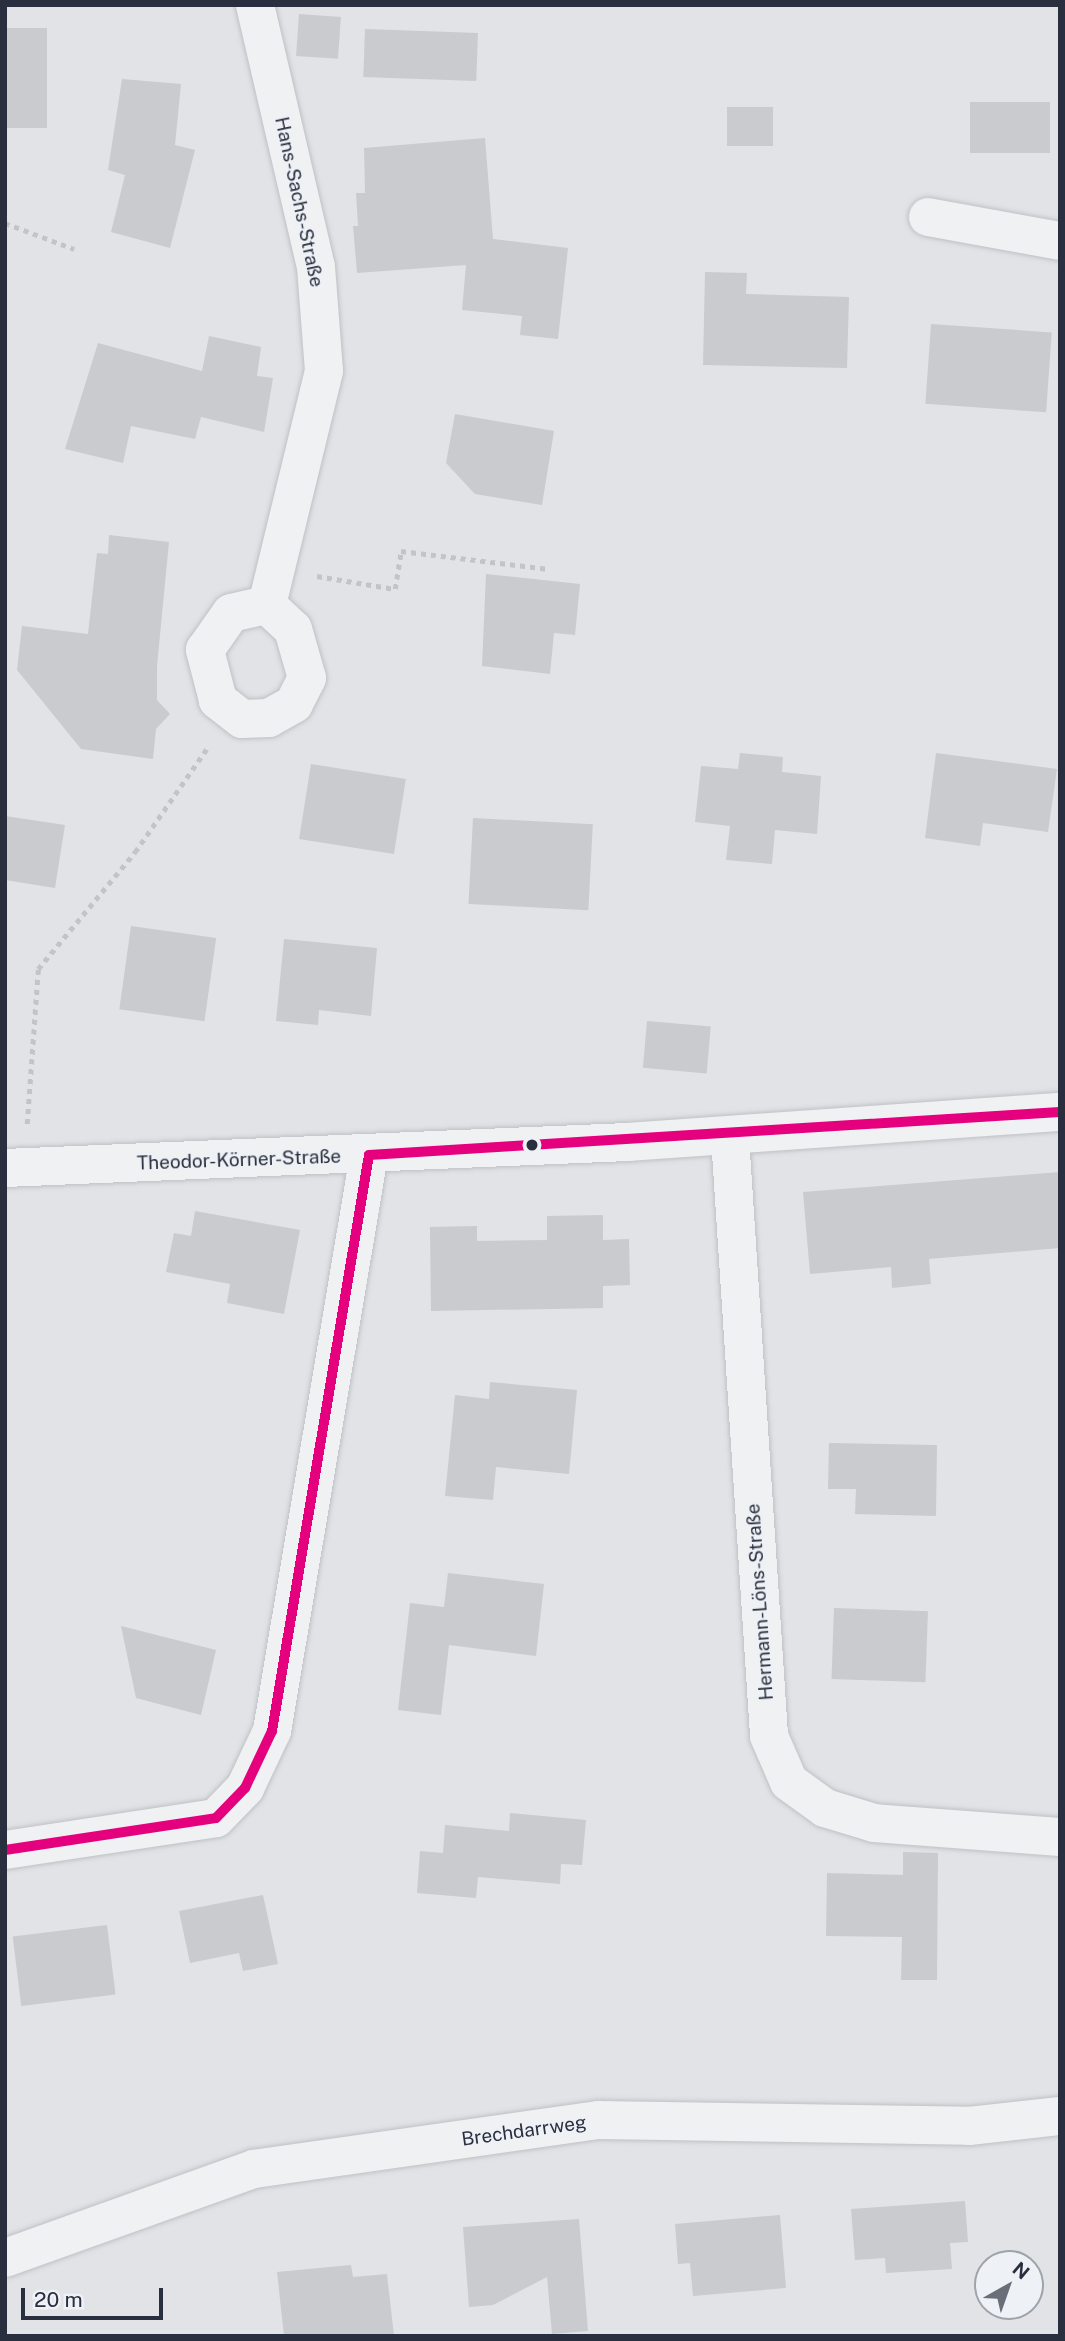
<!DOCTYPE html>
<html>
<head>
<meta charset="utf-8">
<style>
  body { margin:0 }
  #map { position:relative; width:1065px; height:2341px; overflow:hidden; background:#e1e3e6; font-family:"Public Sans",sans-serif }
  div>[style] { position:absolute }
  .building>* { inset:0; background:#c9cbce; transform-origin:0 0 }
  .path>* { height:4.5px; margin-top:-2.25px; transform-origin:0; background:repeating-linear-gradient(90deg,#c3c4c9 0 5px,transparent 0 10px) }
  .roads { filter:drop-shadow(0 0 2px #bfc1c4) drop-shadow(0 0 2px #bfc1c4) }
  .minor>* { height:38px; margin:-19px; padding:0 19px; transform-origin:19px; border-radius:19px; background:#f0f1f3 }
  .bus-1>* { height:10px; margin:-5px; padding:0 5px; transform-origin:5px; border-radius:5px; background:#e5007d }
  .dots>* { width:19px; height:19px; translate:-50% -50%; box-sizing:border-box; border:4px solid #eef1f5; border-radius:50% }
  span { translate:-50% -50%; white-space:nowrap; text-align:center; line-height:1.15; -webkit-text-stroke:5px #eef1f5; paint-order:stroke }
  .street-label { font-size:19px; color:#292f3e }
  .frame { position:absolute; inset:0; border:7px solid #292f3e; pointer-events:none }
  .north { position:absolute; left:974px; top:2250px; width:70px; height:70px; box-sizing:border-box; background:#eef1f5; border:2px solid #9fa3ac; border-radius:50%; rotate:40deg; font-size:19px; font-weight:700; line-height:28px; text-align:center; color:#292f3e }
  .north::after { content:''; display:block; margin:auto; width:24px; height:32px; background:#696e79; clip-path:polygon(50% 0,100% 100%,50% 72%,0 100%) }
  .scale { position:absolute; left:21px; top:2288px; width:142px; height:32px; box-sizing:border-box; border:4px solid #292f3e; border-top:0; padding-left:9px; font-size:21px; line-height:24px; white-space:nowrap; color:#292f3e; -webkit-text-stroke:5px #eef1f5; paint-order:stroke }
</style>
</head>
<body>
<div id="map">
  <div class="building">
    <div style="left:299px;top:14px;width:42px;height:42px;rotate:4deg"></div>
    <div style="left:5px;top:28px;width:42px;height:100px"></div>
    <div style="left:365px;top:29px;width:113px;height:48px;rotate:2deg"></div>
    <div style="clip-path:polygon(122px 79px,181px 84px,175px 145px,195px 150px,170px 248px,111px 232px,125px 175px,108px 170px)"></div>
    <div style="left:1050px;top:102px;width:51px;height:80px;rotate:90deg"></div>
    <div style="left:727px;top:107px;width:46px;height:39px"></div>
    <div style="clip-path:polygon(485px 138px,493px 239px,568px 248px,558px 339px,520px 335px,522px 316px,462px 310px,466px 265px,357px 273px,353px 226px,358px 226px,356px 193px,365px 193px,364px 148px)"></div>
    <div style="clip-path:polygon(705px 272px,747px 273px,746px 294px,849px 297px,847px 368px,703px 365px)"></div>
    <div style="left:931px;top:324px;width:121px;height:80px;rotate:4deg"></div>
    <div style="clip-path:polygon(209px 336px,261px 347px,257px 376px,273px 378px,264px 432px,201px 417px,195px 439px,131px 426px,123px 463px,65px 449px,98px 343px,202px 371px)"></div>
    <div style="clip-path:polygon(455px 414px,554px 431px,542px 505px,475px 494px,446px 463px)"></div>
    <div style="clip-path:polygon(109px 535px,169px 542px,157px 666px,157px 700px,170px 714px,156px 729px,153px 759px,81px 749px,17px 670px,22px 626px,88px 634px,97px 553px,108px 554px)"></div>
    <div style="clip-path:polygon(486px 574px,580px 584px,575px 635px,554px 633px,550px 674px,482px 666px)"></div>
    <div style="clip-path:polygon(740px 753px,783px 757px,782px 772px,821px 776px,817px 834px,775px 830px,772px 864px,726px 860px,730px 826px,695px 822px,701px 766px,738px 769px)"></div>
    <div style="clip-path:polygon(936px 753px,1057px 769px,1048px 832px,983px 823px,980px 846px,925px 838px)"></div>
    <div style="left:311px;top:764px;width:96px;height:76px;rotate:9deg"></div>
    <div style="clip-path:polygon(5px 816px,65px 825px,55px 888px,5px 880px)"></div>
    <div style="left:473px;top:818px;width:120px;height:86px;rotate:3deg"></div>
    <div style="left:131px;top:926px;width:86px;height:84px;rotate:8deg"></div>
    <div style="clip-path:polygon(284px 939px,377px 948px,371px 1016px,319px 1010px,318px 1025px,276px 1021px)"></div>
    <div style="left:647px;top:1021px;width:64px;height:47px;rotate:5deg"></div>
    <div style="clip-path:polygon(1060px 1172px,1060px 1248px,929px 1259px,931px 1284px,892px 1288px,891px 1267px,810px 1274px,803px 1192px)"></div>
    <div style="clip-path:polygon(195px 1211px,300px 1230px,284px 1314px,227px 1303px,230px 1284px,166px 1272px,174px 1233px,191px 1236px)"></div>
    <div style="clip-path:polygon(603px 1215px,603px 1240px,629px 1239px,630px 1285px,603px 1286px,603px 1308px,431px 1311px,430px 1227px,477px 1226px,477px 1241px,547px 1240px,547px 1216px)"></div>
    <div style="clip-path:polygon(490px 1382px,577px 1390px,569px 1474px,496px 1467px,493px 1500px,445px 1496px,455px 1395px,489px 1399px)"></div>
    <div style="clip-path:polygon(829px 1443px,937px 1445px,936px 1516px,855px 1514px,856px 1489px,828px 1489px)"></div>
    <div style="clip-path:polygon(448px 1573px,544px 1584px,536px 1656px,449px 1645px,441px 1715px,398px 1710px,410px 1603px,444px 1607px)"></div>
    <div style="left:834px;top:1608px;width:94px;height:71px;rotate:2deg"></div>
    <div style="clip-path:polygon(121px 1626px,216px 1650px,201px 1715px,136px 1698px)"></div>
    <div style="clip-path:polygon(510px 1813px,586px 1820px,582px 1865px,561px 1864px,560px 1884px,478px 1877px,476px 1898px,417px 1893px,420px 1851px,443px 1853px,445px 1825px,509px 1831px)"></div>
    <div style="clip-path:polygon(903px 1852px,938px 1853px,937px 1980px,901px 1980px,902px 1937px,826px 1936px,827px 1873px,903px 1875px)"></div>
    <div style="clip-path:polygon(263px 1895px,278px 1964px,243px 1971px,239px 1953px,190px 1963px,179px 1911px)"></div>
    <div style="left:107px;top:1925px;width:70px;height:95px;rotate:83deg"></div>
    <div style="clip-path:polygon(965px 2201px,968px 2242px,950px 2243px,952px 2269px,886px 2273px,885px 2258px,855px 2260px,851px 2209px)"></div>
    <div style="clip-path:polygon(780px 2215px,786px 2288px,693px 2296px,690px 2263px,678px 2264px,675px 2224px)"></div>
    <div style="clip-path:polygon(579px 2219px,588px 2331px,552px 2334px,547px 2277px,493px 2305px,469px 2307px,463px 2227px)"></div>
    <div style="clip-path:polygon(351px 2265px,353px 2277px,387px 2274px,394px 2336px,284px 2336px,277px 2272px)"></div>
  </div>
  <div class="path">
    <div style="left:5px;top:223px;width:74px;rotate:20.6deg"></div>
    <div style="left:317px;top:576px;width:79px;rotate:9.5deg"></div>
    <div style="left:395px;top:589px;width:38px;rotate:-81deg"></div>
    <div style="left:401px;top:551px;width:149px;rotate:6.9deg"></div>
    <div style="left:27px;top:1124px;width:155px;rotate:-85.9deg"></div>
    <div style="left:38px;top:969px;width:152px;rotate:-50.3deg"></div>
    <div style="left:135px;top:852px;width:128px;rotate:-55.2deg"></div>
  </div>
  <div class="roads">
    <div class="minor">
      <div style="left:255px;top:5px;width:269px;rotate:76.9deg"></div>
      <div style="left:316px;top:267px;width:104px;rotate:85.6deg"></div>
      <div style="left:324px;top:371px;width:241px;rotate:103.7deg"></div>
      <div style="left:928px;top:217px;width:134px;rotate:10.3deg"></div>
      <div style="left:267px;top:605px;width:35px;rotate:43deg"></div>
      <div style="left:293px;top:629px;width:51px;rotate:74.1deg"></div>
      <div style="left:307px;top:678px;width:29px;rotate:117deg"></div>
      <div style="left:294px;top:704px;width:29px;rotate:151deg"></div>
      <div style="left:269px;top:718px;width:27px;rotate:178deg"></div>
      <div style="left:242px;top:719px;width:31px;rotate:-142deg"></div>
      <div style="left:218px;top:700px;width:52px;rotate:-104.6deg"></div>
      <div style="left:205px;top:650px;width:45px;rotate:-54.9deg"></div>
      <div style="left:231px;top:613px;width:37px;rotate:-13deg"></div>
      <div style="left:730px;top:1137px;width:600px;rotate:86.27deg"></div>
      <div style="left:769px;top:1736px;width:50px;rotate:66.5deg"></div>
      <div style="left:789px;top:1782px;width:44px;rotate:35.8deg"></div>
      <div style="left:825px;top:1808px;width:51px;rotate:17deg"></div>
      <div style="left:874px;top:1823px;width:187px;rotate:4.3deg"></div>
      <div style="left:5px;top:1168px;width:624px;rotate:-2.39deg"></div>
      <div style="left:628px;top:1142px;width:433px;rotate:-4deg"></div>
      <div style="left:5px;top:1850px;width:213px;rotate:-8.6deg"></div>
      <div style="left:216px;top:1818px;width:42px;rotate:-46deg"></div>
      <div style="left:245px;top:1788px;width:63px;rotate:-64.7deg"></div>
      <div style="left:272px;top:1731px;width:584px;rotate:-80.44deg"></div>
      <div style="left:5px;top:2258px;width:264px;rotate:-19.7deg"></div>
      <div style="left:254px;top:2169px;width:348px;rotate:-8.1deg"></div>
      <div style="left:599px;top:2120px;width:370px;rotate:0.9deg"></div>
      <div style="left:969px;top:2126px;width:92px;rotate:-6.3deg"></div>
    </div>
  </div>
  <div class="bus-1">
    <div style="left:5px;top:1850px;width:213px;rotate:-8.6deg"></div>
    <div style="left:216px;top:1818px;width:42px;rotate:-46deg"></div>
    <div style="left:245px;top:1788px;width:63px;rotate:-64.7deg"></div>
    <div style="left:272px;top:1731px;width:584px;rotate:-80.44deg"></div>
    <div style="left:369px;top:1155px;width:692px;rotate:-3.56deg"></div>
  </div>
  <div class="dots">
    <div style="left:532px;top:1145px;background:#292f3e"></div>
  </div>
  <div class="street-label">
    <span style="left:299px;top:202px;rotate:78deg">Hans-Sachs-Straße</span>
    <span style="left:239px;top:1160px;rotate:-2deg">Theodor-Körner-Straße</span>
    <span style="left:760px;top:1602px;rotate:-94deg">Hermann-Löns-Straße</span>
    <span style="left:524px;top:2131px;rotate:-8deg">Brechdarrweg</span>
  </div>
  <div class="frame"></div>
  <div class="north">N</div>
  <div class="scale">20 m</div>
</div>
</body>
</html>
